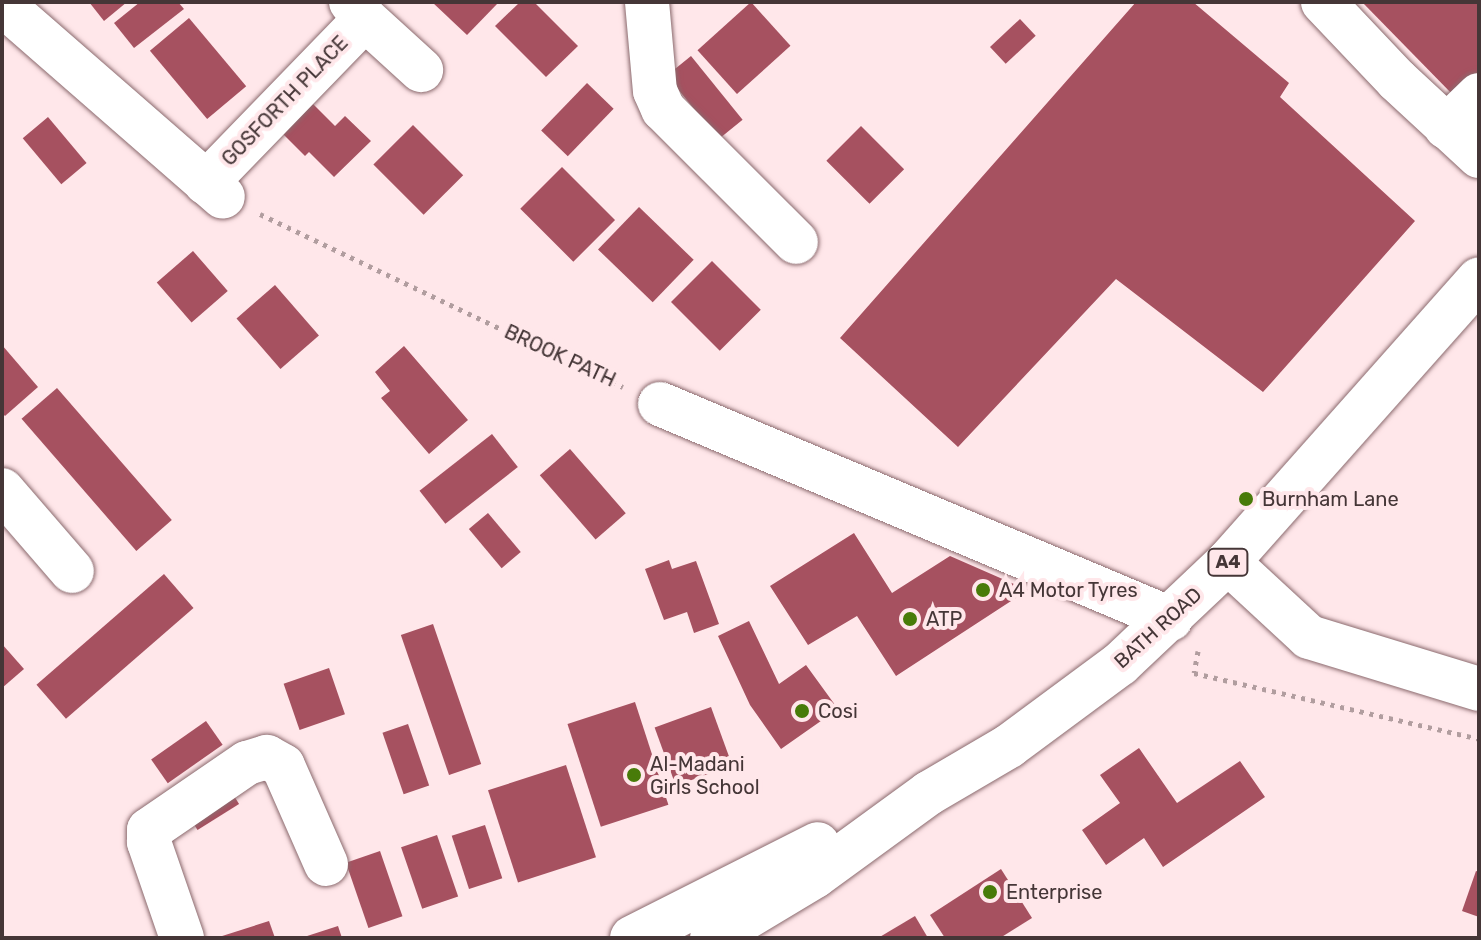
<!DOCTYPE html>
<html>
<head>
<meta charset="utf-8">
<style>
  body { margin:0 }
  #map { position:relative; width:1481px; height:940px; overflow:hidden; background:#ffe7ea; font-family:Rubik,sans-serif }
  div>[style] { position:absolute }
  .building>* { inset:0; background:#a65160; transform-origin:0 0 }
  .path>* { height:5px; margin-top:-2.5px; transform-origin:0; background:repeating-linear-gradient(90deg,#b19d9f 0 4px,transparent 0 10px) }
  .roads { filter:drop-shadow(0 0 2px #8b6a6e) drop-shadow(0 0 2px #8b6a6e) }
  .minor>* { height:44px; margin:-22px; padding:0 22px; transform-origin:22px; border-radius:22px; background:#fff }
  .major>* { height:44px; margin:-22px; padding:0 22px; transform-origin:22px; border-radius:22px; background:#fff }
  .dots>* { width:22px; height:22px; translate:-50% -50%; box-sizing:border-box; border:4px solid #ffe7ea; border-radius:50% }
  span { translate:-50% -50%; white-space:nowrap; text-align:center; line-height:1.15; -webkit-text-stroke:8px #ffe7ea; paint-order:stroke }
  .shield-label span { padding:2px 6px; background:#ffe7ea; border:2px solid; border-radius:6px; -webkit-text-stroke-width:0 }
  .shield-label { font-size:18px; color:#453637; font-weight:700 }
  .street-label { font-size:20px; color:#453637 }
  .poi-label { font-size:20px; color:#453637 }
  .left { translate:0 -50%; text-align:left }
  .frame { position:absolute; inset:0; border:4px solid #453637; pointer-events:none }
</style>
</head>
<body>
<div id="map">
  <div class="building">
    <div style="clip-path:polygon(89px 2px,127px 2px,104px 21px)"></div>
    <div style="clip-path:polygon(140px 2px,178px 2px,184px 9px,134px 48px,114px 23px)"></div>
    <div style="clip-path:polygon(432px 2px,499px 2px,467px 35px)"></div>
    <div style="clip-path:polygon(520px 2px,534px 2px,578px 46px,546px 77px,495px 26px)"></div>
    <div style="left:751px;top:2px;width:59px;height:72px;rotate:48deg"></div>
    <div style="clip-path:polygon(1136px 2px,1193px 2px,1289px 83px,1280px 97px,1415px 221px,1263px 392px,1116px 279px,958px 447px,840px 338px)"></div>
    <div style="clip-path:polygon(1362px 2px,1479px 2px,1479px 71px,1454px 96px)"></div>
    <div style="left:189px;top:18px;width:89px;height:51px;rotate:50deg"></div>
    <div style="left:1020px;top:19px;width:23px;height:41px;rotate:47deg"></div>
    <div style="left:691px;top:56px;width:82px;height:31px;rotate:51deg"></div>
    <div style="left:587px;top:83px;width:37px;height:66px;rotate:44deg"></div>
    <div style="clip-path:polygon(305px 96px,335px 126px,345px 116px,371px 141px,334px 177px,309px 152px,305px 156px,275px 126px)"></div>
    <div style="left:48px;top:117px;width:60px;height:33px;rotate:50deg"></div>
    <div style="left:413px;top:125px;width:71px;height:56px;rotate:45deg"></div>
    <div style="left:861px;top:126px;width:61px;height:49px;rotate:45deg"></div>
    <div style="left:562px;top:167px;width:75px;height:59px;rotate:45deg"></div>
    <div style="left:639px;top:207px;width:76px;height:59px;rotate:44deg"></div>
    <div style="left:193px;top:251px;width:53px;height:48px;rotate:49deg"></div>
    <div style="left:712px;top:261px;width:69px;height:58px;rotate:45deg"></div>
    <div style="left:275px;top:285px;width:67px;height:51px;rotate:49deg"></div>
    <div style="clip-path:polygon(2px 345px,38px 387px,5px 416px,2px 413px)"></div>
    <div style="clip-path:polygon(404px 346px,468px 420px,429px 454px,381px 398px,390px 391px,375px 372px)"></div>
    <div style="left:57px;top:388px;width:175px;height:47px;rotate:49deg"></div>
    <div style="left:492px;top:434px;width:42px;height:92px;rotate:52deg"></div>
    <div style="left:570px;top:449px;width:85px;height:40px;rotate:49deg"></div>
    <div style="left:488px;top:513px;width:51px;height:25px;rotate:50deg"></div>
    <div style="clip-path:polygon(854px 533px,892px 593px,950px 556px,1028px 590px,896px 676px,857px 616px,808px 645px,770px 586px)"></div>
    <div style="clip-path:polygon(669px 560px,672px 569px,696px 561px,719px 624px,694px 633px,687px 612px,664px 620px,645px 569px)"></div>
    <div style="left:164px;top:574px;width:45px;height:169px;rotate:49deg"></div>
    <div style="clip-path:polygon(749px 621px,779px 684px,806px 665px,838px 709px,781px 749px,750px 705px,718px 636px)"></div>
    <div style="left:433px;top:624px;width:148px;height:34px;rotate:71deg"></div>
    <div style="clip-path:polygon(2px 644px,24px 669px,2px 688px)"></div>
    <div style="left:329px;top:668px;width:49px;height:48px;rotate:71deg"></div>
    <div style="left:635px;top:702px;width:108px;height:71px;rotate:72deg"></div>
    <div style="left:711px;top:707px;width:62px;height:60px;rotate:70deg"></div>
    <div style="left:206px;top:721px;width:29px;height:67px;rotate:55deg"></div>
    <div style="left:408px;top:724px;width:65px;height:27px;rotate:71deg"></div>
    <div style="clip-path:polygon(1139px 748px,1177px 803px,1240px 761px,1265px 797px,1163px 867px,1144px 838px,1106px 865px,1082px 830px,1120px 803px,1100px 775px)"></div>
    <div style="left:566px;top:765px;width:97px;height:82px;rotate:72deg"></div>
    <div style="left:229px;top:788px;width:19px;height:49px;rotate:58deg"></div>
    <div style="left:485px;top:825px;width:56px;height:35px;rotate:72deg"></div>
    <div style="left:437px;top:835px;width:65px;height:38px;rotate:71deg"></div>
    <div style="left:380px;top:851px;width:69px;height:36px;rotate:71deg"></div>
    <div style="clip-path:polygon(1001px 869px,1032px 918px,1000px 938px,945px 938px,930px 915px)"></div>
    <div style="clip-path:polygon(1476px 871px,1479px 872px,1479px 917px,1462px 911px)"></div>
    <div style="clip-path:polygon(915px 916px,928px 938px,878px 938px)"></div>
    <div style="clip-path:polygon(269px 921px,275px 938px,219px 938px,219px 937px)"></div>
    <div style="clip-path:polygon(338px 926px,342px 938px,304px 938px,304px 937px)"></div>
  </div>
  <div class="path">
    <div style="left:260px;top:214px;width:402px;rotate:25.5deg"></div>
    <div style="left:1198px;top:651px;width:22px;rotate:100deg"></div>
    <div style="left:1194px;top:673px;width:293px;rotate:13deg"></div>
  </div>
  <div class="roads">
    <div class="minor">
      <div style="left:351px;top:2px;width:22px;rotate:51deg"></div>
      <div style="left:365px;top:19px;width:76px;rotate:42.3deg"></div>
      <div style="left:647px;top:2px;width:89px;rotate:84.9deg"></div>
      <div style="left:655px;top:91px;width:20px;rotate:66deg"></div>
      <div style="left:663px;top:109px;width:188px;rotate:45deg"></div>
      <div style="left:1323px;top:2px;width:108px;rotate:46.5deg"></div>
      <div style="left:1397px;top:80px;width:112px;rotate:42.8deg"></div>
      <div style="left:2px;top:4px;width:293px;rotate:41.1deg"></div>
      <div style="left:1446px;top:127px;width:46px;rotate:-44.1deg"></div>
      <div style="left:206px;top:183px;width:228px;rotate:-45.9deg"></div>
      <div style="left:660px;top:404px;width:554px;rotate:22.82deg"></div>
      <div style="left:2px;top:490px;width:107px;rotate:49.2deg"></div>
      <div style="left:1228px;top:562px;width:110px;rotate:42.8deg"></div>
      <div style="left:1309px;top:637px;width:178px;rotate:17deg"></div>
      <div style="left:182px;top:938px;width:102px;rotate:-109deg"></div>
      <div style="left:149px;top:842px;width:12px;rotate:-90deg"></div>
      <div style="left:149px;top:830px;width:119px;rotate:-34.4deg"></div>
      <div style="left:247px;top:763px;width:21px;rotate:-17deg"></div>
      <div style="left:267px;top:757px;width:18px;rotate:29deg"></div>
      <div style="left:283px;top:766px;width:107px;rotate:66.3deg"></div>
    </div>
    <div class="major">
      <div style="left:632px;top:938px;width:208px;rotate:-26.8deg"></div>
      <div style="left:712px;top:938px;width:120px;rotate:-31deg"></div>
      <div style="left:815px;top:876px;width:141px;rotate:-36.1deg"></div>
      <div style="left:929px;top:793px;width:93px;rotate:-30.4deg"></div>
      <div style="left:1009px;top:746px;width:138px;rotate:-36.5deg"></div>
      <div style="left:1120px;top:664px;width:149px;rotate:-43.4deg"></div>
      <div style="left:1228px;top:562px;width:378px;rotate:-48.4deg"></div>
    </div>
  </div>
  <div class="dots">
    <div style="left:1246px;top:499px;background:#487b09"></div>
    <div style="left:983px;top:590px;background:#487b09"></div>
    <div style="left:910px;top:619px;background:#487b09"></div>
    <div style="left:802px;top:711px;background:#487b09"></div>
    <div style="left:634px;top:775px;background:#487b09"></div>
    <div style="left:990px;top:892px;background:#487b09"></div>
  </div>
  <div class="shield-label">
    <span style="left:1228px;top:562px">A4</span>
  </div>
  <div class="street-label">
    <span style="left:285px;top:101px;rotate:-46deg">GOSFORTH PLACE</span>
    <span style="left:560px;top:356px;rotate:25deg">BROOK PATH</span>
    <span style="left:1158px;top:628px;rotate:-42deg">BATH ROAD</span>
  </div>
  <div class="poi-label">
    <span class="left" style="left:1262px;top:499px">Burnham Lane</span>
    <span class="left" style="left:999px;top:590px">A4 Motor Tyres</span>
    <span class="left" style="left:926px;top:619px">ATP</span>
    <span class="left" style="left:818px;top:711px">Cosi</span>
    <span class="left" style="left:650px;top:776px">Al-Madani<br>Girls School</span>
    <span class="left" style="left:1006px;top:892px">Enterprise</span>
  </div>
  <div class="frame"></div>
</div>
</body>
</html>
